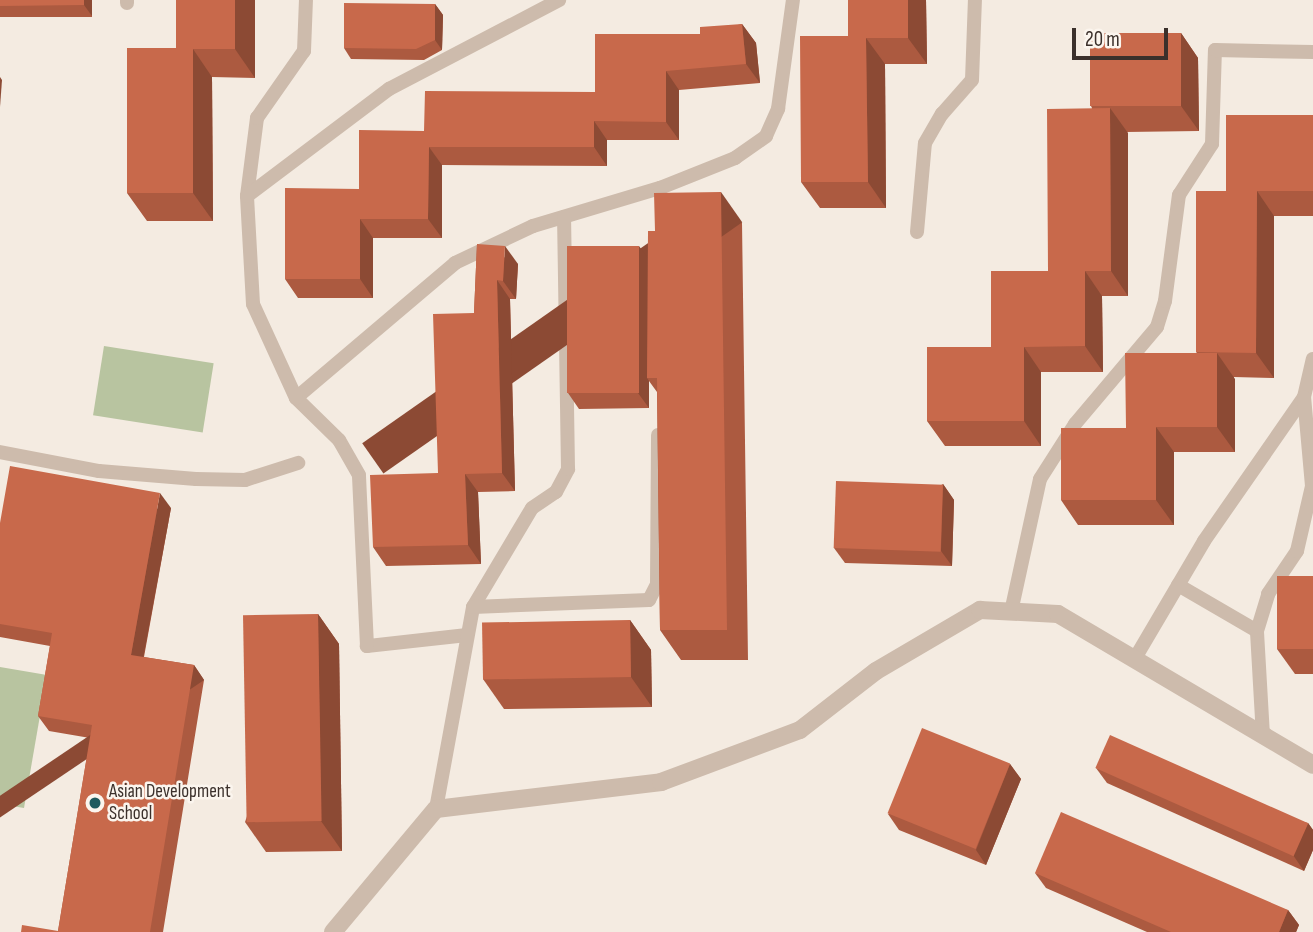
<!DOCTYPE html>
<html>
<head>
<meta charset="utf-8">
<style>
  body { margin:0 }
  #map { position:relative; width:1313px; height:932px; overflow:hidden; background:#f4ebe1; font-family:"Sofia Sans Condensed",sans-serif }
  div>[style] { position:absolute }
  .green>* { inset:0; background:#b8c4a0; transform-origin:0 0 }
  .service>* { height:14px; margin:-7px; padding:0 7px; transform-origin:7px; border-radius:7px; background:#cdbbac }
  .minor>* { height:18px; margin:-9px; padding:0 9px; transform-origin:9px; border-radius:9px; background:#cdbbac }
  .wall>* { inset:0; background:#ac5a40; transform-origin:0 0 }
  .shaded-wall>* { inset:0; background:#8c4a34; transform-origin:0 0 }
  .building>* { inset:0; background:#c8694b; transform-origin:0 0 }
  .dots>* { width:19px; height:19px; translate:-50% -50%; box-sizing:border-box; border:4px solid #fbf5ee; border-radius:50% }
  span { translate:-50% -50%; white-space:nowrap; text-align:center; line-height:1.15; -webkit-text-stroke:5px #fbf5ee; paint-order:stroke }
  .poi-label { font-size:19px; color:#3b302b }
  .left { translate:0 -50%; text-align:left }
  .scale { position:absolute; left:1072px; top:28px; width:96px; height:32px; box-sizing:border-box; border:4px solid #3b302b; border-top:0; padding-left:9px; font-size:21px; line-height:24px; white-space:nowrap; color:#3b302b; -webkit-text-stroke:5px #fbf5ee; paint-order:stroke }
</style>
</head>
<body>
<div id="map">
  <div class="green">
    <div style="left:104px;top:346px;width:111px;height:70px;rotate:9deg"></div>
    <div style="clip-path:polygon(0 667px,47px 675px,24px 808px,0 804px)"></div>
  </div>
  <div class="service">
    <div style="left:127px;top:3px;width:3px;rotate:-90deg"></div>
    <div style="left:247px;top:196px;width:79px;rotate:-82.7deg"></div>
    <div style="left:257px;top:118px;width:82px;rotate:-55deg"></div>
    <div style="left:304px;top:51px;width:51px;rotate:-87.8deg"></div>
    <div style="left:917px;top:232px;width:89px;rotate:-84.9deg"></div>
    <div style="left:925px;top:143px;width:34px;rotate:-60deg"></div>
    <div style="left:942px;top:114px;width:45px;rotate:-48.6deg"></div>
    <div style="left:972px;top:80px;width:80px;rotate:-87.9deg"></div>
    <div style="left:296px;top:398px;width:209px;rotate:-40.3deg"></div>
    <div style="left:455px;top:263px;width:86px;rotate:-25.4deg"></div>
    <div style="left:533px;top:226px;width:133px;rotate:-16.7deg"></div>
    <div style="left:660px;top:188px;width:81px;rotate:-21.8deg"></div>
    <div style="left:735px;top:158px;width:38px;rotate:-35deg"></div>
    <div style="left:766px;top:136px;width:30px;rotate:-66deg"></div>
    <div style="left:778px;top:109px;width:110px;rotate:-82.2deg"></div>
    <div style="left:0;top:452px;width:101px;rotate:10.9deg"></div>
    <div style="left:99px;top:471px;width:97px;rotate:4.7deg"></div>
    <div style="left:196px;top:479px;width:49px;rotate:1.2deg"></div>
    <div style="left:245px;top:480px;width:56px;rotate:-17.8deg"></div>
    <div style="left:1178px;top:585px;width:91px;rotate:30.2deg"></div>
    <div style="left:473px;top:607px;width:115px;rotate:-59.2deg"></div>
    <div style="left:532px;top:508px;width:29px;rotate:-34deg"></div>
    <div style="left:556px;top:492px;width:26px;rotate:-62deg"></div>
    <div style="left:568px;top:469px;width:252px;rotate:-90.9deg"></div>
    <div style="left:1011px;top:612px;width:136px;rotate:-77.7deg"></div>
    <div style="left:1040px;top:479px;width:65px;rotate:-57.5deg"></div>
    <div style="left:1075px;top:424px;width:127px;rotate:-49.8deg"></div>
    <div style="left:1157px;top:327px;width:27px;rotate:-73deg"></div>
    <div style="left:1165px;top:301px;width:107px;rotate:-82.5deg"></div>
    <div style="left:1179px;top:195px;width:61px;rotate:-57.1deg"></div>
    <div style="left:1212px;top:144px;width:94px;rotate:-88.2deg"></div>
    <div style="left:1215px;top:50px;width:98px;rotate:1.2deg"></div>
    <div style="left:467px;top:635px;width:101px;rotate:173.7deg"></div>
    <div style="left:367px;top:646px;width:171px;rotate:-92.7deg"></div>
    <div style="left:359px;top:475px;width:40px;rotate:-119.7deg"></div>
    <div style="left:339px;top:440px;width:60px;rotate:-135.7deg"></div>
    <div style="left:296px;top:398px;width:103px;rotate:-114.6deg"></div>
    <div style="left:253px;top:304px;width:108px;rotate:-93.2deg"></div>
    <div style="left:247px;top:196px;width:178px;rotate:-37deg"></div>
    <div style="left:389px;top:89px;width:192px;rotate:-27.6deg"></div>
    <div style="left:1134px;top:660px;width:138px;rotate:-59.5deg"></div>
    <div style="left:1204px;top:541px;width:175px;rotate:-55.2deg"></div>
    <div style="left:1304px;top:397px;width:39px;rotate:-77deg"></div>
    <div style="left:1263px;top:736px;width:105px;rotate:-93.3deg"></div>
    <div style="left:1257px;top:631px;width:39px;rotate:-73deg"></div>
    <div style="left:1268px;top:594px;width:52px;rotate:-56deg"></div>
    <div style="left:1297px;top:551px;width:67px;rotate:-77deg"></div>
    <div style="left:1312px;top:486px;width:89px;rotate:-95.1deg"></div>
    <div style="left:436px;top:809px;width:205px;rotate:-79.6deg"></div>
    <div style="left:473px;top:607px;width:176px;rotate:-2.3deg"></div>
    <div style="left:649px;top:600px;width:18px;rotate:-63deg"></div>
    <div style="left:657px;top:584px;width:149px;rotate:-89.6deg"></div>
  </div>
  <div class="minor">
    <div style="left:333px;top:932px;width:160px;rotate:-50.1deg"></div>
    <div style="left:436px;top:809px;width:227px;rotate:-6.8deg"></div>
    <div style="left:661px;top:782px;width:148px;rotate:-20.5deg"></div>
    <div style="left:800px;top:730px;width:96px;rotate:-37.8deg"></div>
    <div style="left:876px;top:671px;width:121px;rotate:-30.4deg"></div>
    <div style="left:980px;top:610px;width:78px;rotate:2.9deg"></div>
    <div style="left:1058px;top:614px;width:296px;rotate:30.6deg"></div>
  </div>
  <div class="wall">
    <div style="left:0;top:0;width:92px;height:17px"></div>
    <div style="clip-path:polygon(176px 0,255px 0,255px 78px,212px 77px,213px 221px,147px 221px,127px 193px,176px 48px)"></div>
    <div style="clip-path:polygon(926px 0,927px 64px,885px 64px,886px 208px,820px 208px,801px 182px,848px 36px)"></div>
    <div style="clip-path:polygon(435px 4px,443px 15px,442px 50px,424px 60px,351px 59px,344px 48px)"></div>
    <div style="clip-path:polygon(742px 24px,756px 43px,760px 83px,679px 90px,679px 140px,607px 140px,607px 166px,442px 165px,442px 238px,373px 238px,373px 298px,298px 298px,285px 279px,359px 189px,424px 131px,595px 92px,700px 34px)"></div>
    <div style="clip-path:polygon(1181px 33px,1198px 58px,1199px 131px,1126px 132px,1128px 133px,1128px 296px,1102px 296px,1103px 372px,1041px 372px,1041px 446px,945px 446px,927px 421px,991px 347px,1048px 271px,1092px 108px,1091px 106px)"></div>
    <div style="clip-path:polygon(1313px 115px,1313px 216px,1274px 216px,1274px 378px,1234px 377px,1235px 452px,1174px 452px,1174px 525px,1078px 525px,1061px 500px,1126px 428px,1197px 353px,1196px 352px,1226px 191px)"></div>
    <div style="clip-path:polygon(742px 222px,748px 660px,681px 660px,660px 630px,657px 392px,649px 381px,649px 408px,579px 409px,568px 393px,648px 258px)"></div>
    <div style="clip-path:polygon(477px 244px,518px 264px,516px 299px,510px 299px,515px 491px,478px 492px,481px 564px,386px 566px,373px 547px,438px 473px,474px 313px)"></div>
    <div style="clip-path:polygon(943px 484px,954px 500px,952px 566px,845px 563px,834px 548px)"></div>
    <div style="clip-path:polygon(171px 508px,144px 657px,194px 665px,204px 680px,163px 932px,21px 932px,58px 931px,90px 738px,49px 731px,38px 716px,50px 646px,0 637px,0 523px)"></div>
    <div style="clip-path:polygon(1313px 576px,1313px 674px,1295px 674px,1277px 649px)"></div>
    <div style="clip-path:polygon(318px 614px,339px 644px,342px 851px,266px 852px,245px 822px)"></div>
    <div style="clip-path:polygon(630px 620px,651px 650px,652px 707px,504px 709px,483px 679px)"></div>
    <div style="clip-path:polygon(1010px 764px,1021px 779px,986px 865px,899px 830px,888px 814px)"></div>
    <div style="clip-path:polygon(1096px 768px,1308px 823px,1313px 830px,1313px 850px,1304px 871px,1107px 783px)"></div>
    <div style="clip-path:polygon(1035px 873px,1288px 910px,1299px 925px,1296px 932px,1147px 932px,1046px 888px)"></div>
  </div>
  <div class="shaded-wall">
    <div style="clip-path:polygon(84px 0,92px 0,92px 16px,84px 5px)"></div>
    <div style="clip-path:polygon(235px 0,255px 0,255px 78px,235px 49px)"></div>
    <div style="clip-path:polygon(908px 0,926px 0,927px 64px,908px 38px)"></div>
    <div style="clip-path:polygon(435px 4px,443px 15px,442px 50px,435px 40px)"></div>
    <div style="clip-path:polygon(742px 24px,756px 43px,760px 83px,746px 64px)"></div>
    <div style="clip-path:polygon(1181px 33px,1198px 58px,1199px 131px,1181px 106px)"></div>
    <div style="clip-path:polygon(866px 38px,885px 64px,886px 208px,868px 182px)"></div>
    <div style="clip-path:polygon(193px 49px,212px 77px,213px 221px,193px 193px)"></div>
    <div style="clip-path:polygon(666px 71px,679px 90px,679px 140px,666px 122px)"></div>
    <div style="clip-path:polygon(0 77px,2px 80px,0 107px)"></div>
    <div style="clip-path:polygon(1110px 108px,1128px 133px,1128px 296px,1111px 271px)"></div>
    <div style="clip-path:polygon(594px 121px,607px 140px,607px 166px,594px 147px)"></div>
    <div style="clip-path:polygon(429px 147px,442px 165px,442px 238px,428px 219px)"></div>
    <div style="clip-path:polygon(1257px 191px,1274px 216px,1274px 378px,1256px 353px)"></div>
    <div style="left:721px;top:192px;width:37px;height:438px;rotate:55deg"></div>
    <div style="clip-path:polygon(360px 219px,373px 238px,373px 298px,360px 279px)"></div>
    <div style="clip-path:polygon(505px 246px,518px 264px,516px 299px,503px 281px)"></div>
    <div style="clip-path:polygon(639px 246px,650px 261px,647px 378px,649px 381px,649px 408px,638px 393px)"></div>
    <div style="clip-path:polygon(1085px 271px,1102px 296px,1103px 372px,1085px 346px)"></div>
    <div style="clip-path:polygon(497px 280px,510px 299px,515px 491px,502px 473px)"></div>
    <div style="clip-path:polygon(1024px 347px,1041px 372px,1041px 446px,1024px 421px)"></div>
    <div style="clip-path:polygon(1217px 353px,1235px 379px,1235px 452px,1217px 427px)"></div>
    <div style="clip-path:polygon(1156px 427px,1174px 452px,1174px 525px,1156px 500px)"></div>
    <div style="clip-path:polygon(465px 474px,478px 492px,481px 564px,468px 545px)"></div>
    <div style="clip-path:polygon(943px 484px,954px 500px,952px 566px,941px 551px)"></div>
    <div style="clip-path:polygon(160px 493px,171px 508px,141px 670px,131px 655px)"></div>
    <div style="clip-path:polygon(318px 614px,339px 644px,342px 851px,321px 821px)"></div>
    <div style="clip-path:polygon(630px 620px,651px 650px,652px 707px,631px 677px)"></div>
    <div style="left:194px;top:665px;width:18px;height:271px;rotate:56deg"></div>
    <div style="clip-path:polygon(1010px 764px,1021px 779px,986px 865px,976px 850px)"></div>
    <div style="clip-path:polygon(1308px 823px,1313px 830px,1313px 850px,1304px 871px,1293px 855px)"></div>
    <div style="clip-path:polygon(1288px 910px,1299px 925px,1296px 932px,1279px 932px)"></div>
  </div>
  <div class="building">
    <div style="clip-path:polygon(0 0,84px 0,84px 5px,0 6px)"></div>
    <div style="clip-path:polygon(176px 0,235px 0,235px 49px,193px 49px,193px 193px,127px 193px,127px 48px,176px 48px)"></div>
    <div style="clip-path:polygon(848px 0,908px 0,908px 38px,866px 38px,868px 182px,801px 182px,800px 36px,848px 36px)"></div>
    <div style="clip-path:polygon(344px 3px,435px 4px,435px 40px,416px 49px,344px 48px)"></div>
    <div style="clip-path:polygon(742px 24px,746px 64px,666px 71px,666px 122px,594px 121px,594px 147px,429px 147px,428px 219px,360px 219px,360px 279px,285px 279px,285px 188px,359px 189px,359px 130px,424px 131px,425px 91px,595px 92px,595px 34px,700px 34px,700px 27px)"></div>
    <div style="left:1090px;top:33px;width:91px;height:73px"></div>
    <div style="clip-path:polygon(1110px 108px,1111px 271px,1085px 271px,1085px 346px,1024px 347px,1024px 421px,927px 421px,927px 347px,991px 347px,991px 271px,1048px 271px,1047px 109px)"></div>
    <div style="clip-path:polygon(1226px 115px,1313px 115px,1313px 191px,1257px 191px,1256px 353px,1196px 352px,1196px 191px,1226px 191px)"></div>
    <div style="clip-path:polygon(721px 192px,727px 630px,660px 630px,657px 378px,647px 378px,648px 231px,655px 231px,654px 193px)"></div>
    <div style="clip-path:polygon(477px 244px,505px 246px,503px 281px,497px 280px,502px 473px,465px 474px,468px 545px,373px 547px,370px 475px,438px 473px,433px 314px,474px 313px)"></div>
    <div style="left:639px;top:246px;width:147px;height:72px;rotate:90deg"></div>
    <div style="clip-path:polygon(1125px 353px,1217px 353px,1217px 427px,1156px 427px,1156px 500px,1061px 500px,1061px 428px,1126px 428px)"></div>
    <div style="clip-path:polygon(10px 466px,160px 493px,131px 655px,194px 665px,150px 932px,21px 932px,22px 925px,58px 931px,92px 725px,38px 716px,52px 633px,0 624px,0 523px)"></div>
    <div style="left:836px;top:481px;width:107px;height:67px;rotate:2deg"></div>
    <div style="left:1277px;top:576px;width:36px;height:73px"></div>
    <div style="left:318px;top:614px;width:207px;height:75px;rotate:89deg"></div>
    <div style="left:630px;top:620px;width:57px;height:148px;rotate:89deg"></div>
    <div style="left:922px;top:728px;width:95px;height:92px;rotate:22deg"></div>
    <div style="left:1110px;top:735px;width:217px;height:36px;rotate:24deg"></div>
    <div style="clip-path:polygon(1061px 812px,1288px 910px,1279px 932px,1171px 932px,1035px 873px)"></div>
  </div>
  <div class="dots">
    <div style="left:95px;top:803px;background:#1f5a5e"></div>
  </div>
  <div class="poi-label">
    <span class="left" style="left:109px;top:803px">Asian Development<br>School</span>
  </div>
  <div class="scale">20 m</div>
</div>
</body>
</html>
